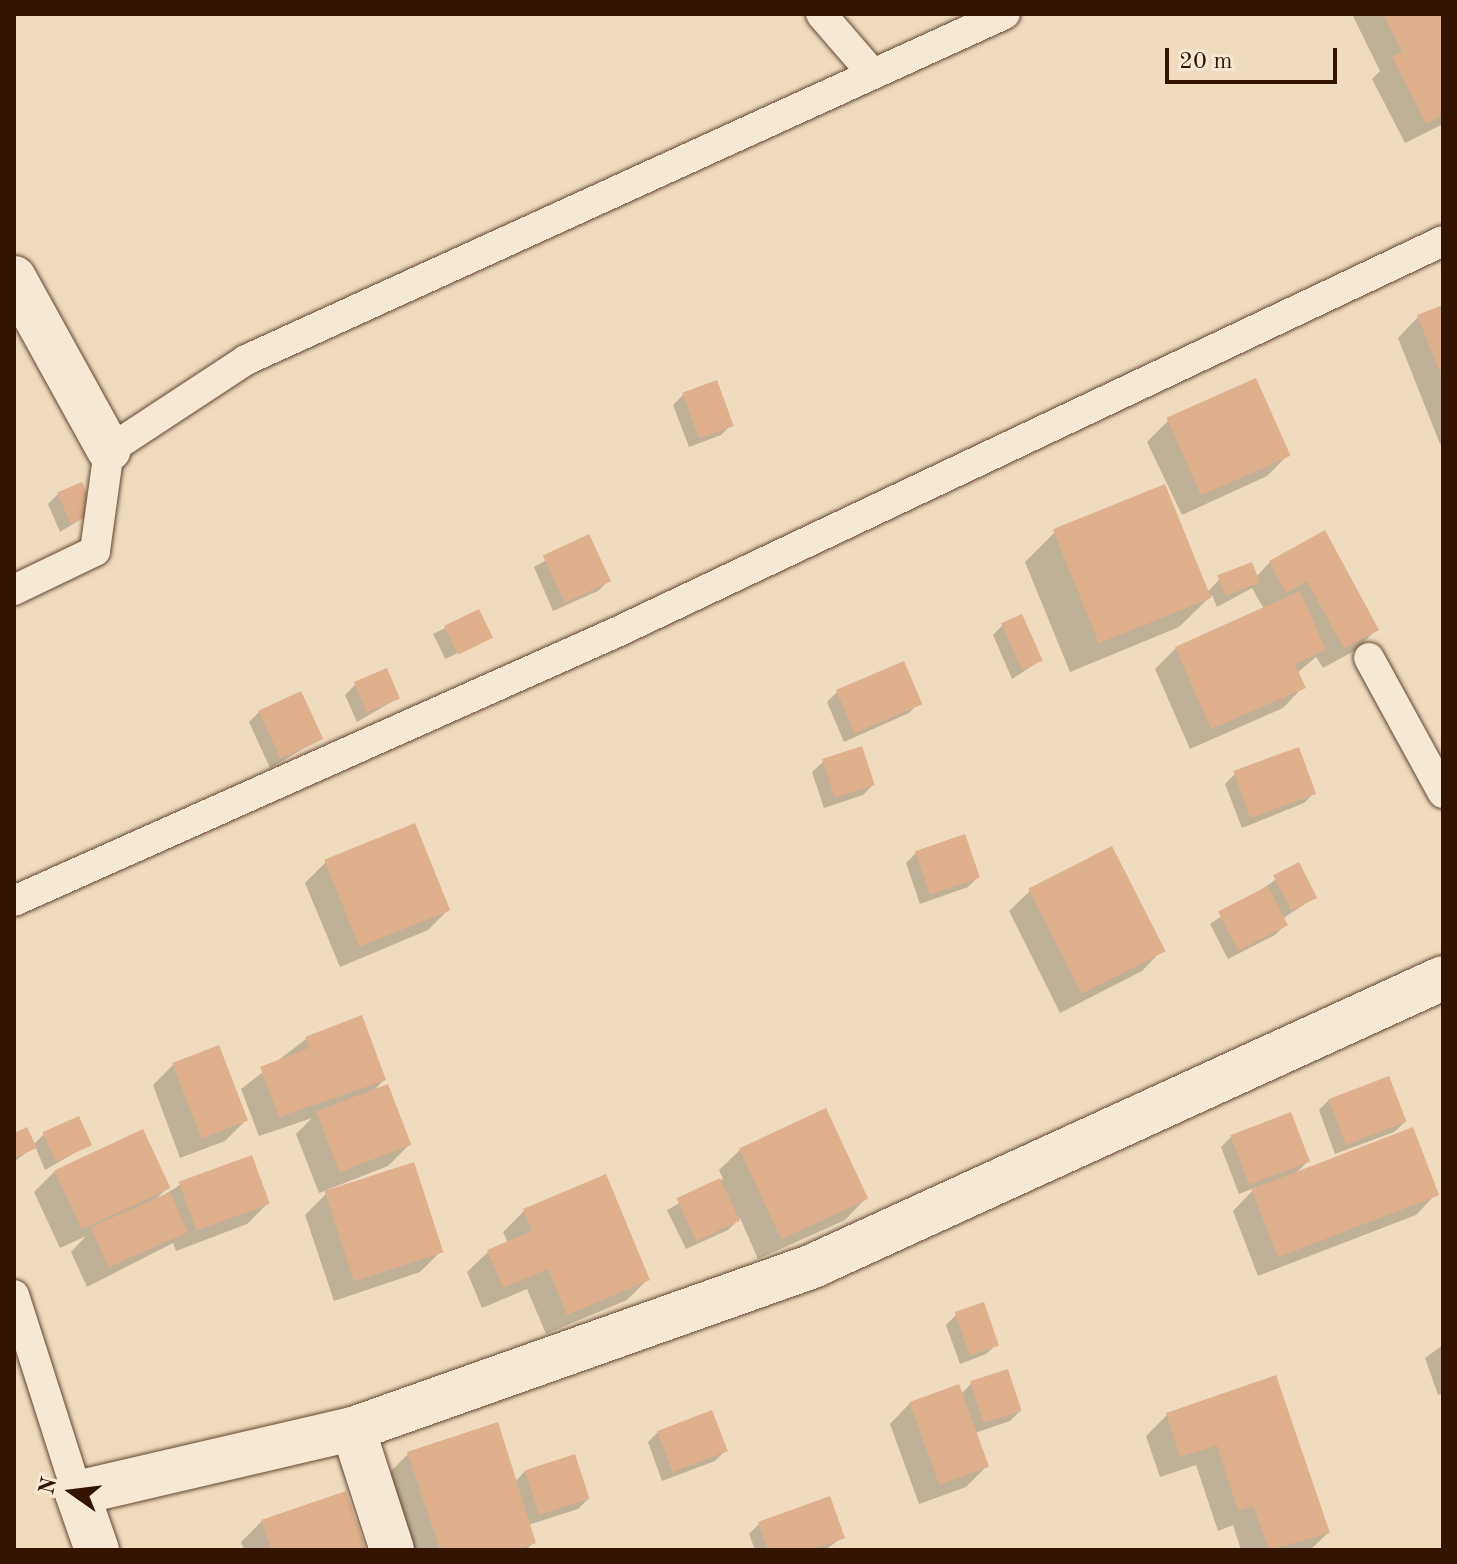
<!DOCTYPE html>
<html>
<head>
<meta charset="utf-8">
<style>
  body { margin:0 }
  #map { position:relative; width:1457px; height:1564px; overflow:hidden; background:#efdcbf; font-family:"Old Standard TT",serif }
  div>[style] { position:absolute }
  .shadow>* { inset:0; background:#0003; transform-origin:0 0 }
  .building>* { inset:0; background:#e0af8b; transform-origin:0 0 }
  .roads { filter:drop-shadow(0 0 2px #624630) drop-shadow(0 0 2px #624630) }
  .lane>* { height:30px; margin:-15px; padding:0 15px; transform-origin:15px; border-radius:15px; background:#f5e8d5 }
  .street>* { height:44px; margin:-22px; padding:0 22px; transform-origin:22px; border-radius:22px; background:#f5e8d5 }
  .secondary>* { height:44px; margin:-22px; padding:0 22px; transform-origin:22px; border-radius:22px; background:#f5e8d5 }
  span { translate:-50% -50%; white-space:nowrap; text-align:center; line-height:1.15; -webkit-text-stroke:7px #f5e8d5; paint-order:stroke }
  .frame { position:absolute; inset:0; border:16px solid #331400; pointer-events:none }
  .north { position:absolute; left:32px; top:1452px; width:80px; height:80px; -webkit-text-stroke:6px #f5e8d5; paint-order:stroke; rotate:284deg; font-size:22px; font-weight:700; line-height:32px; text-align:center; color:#331400 }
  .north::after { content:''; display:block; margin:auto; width:28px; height:36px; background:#331400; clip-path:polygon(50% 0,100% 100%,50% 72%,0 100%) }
  .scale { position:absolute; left:1165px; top:48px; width:172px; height:36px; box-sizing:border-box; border:4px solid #331400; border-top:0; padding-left:10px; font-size:24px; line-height:28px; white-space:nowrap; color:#331400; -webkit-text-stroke:6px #f5e8d5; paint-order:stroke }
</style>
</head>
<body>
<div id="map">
  <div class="shadow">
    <div style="clip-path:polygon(1352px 14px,1443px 14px,1443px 124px,1405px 143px,1372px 79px,1380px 71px)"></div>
    <div style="clip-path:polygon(1443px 307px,1443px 442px,1440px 444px,1398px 338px,1418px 317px)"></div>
    <div style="clip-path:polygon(683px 395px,731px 425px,721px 435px,689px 447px,673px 405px)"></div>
    <div style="clip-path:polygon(1168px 421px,1288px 455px,1267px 476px,1182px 515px,1147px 442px)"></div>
    <div style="clip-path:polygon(58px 494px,93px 512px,60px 532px,48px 504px)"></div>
    <div style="clip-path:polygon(1055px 532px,1207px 592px,1220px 579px,1256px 577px,1270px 562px,1325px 533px,1376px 630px,1356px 650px,1323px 668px,1316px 657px,1297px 673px,1303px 687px,1283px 708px,1190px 749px,1155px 669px,1176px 648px,1264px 609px,1252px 588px,1217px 607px,1212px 595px,1179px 627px,1070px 672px,1025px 562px)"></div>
    <div style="clip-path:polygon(588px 537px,608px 581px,598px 591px,553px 611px,534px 567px)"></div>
    <div style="left:478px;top:612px;width:28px;height:50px;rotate:64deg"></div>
    <div style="clip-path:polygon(1003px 625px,1041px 660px,1012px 679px,993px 635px)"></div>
    <div style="clip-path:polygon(355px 685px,398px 698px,357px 722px,345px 695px)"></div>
    <div style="clip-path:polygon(837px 692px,919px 703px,909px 713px,844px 742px,827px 702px)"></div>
    <div style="clip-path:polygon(259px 712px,320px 739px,270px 768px,249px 722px)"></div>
    <div style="clip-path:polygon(823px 762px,873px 785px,863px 795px,824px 808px,812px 772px)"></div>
    <div style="clip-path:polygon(1235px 774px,1314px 793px,1304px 803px,1242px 828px,1225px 784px)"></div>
    <div style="clip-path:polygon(916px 853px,978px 877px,968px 887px,920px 904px,906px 863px)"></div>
    <div style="clip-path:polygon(326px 862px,449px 909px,428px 930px,340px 967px,305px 883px)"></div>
    <div style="clip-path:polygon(1299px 864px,1314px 898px,1282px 919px,1285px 925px,1275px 935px,1228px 959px,1210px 924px)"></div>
    <div style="clip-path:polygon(1030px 891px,1162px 950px,1142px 971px,1060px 1013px,1009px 911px)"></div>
    <div style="clip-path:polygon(306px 1039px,384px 1080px,371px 1093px,409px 1145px,388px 1166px,319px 1193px,296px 1134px,312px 1118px,259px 1136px,241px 1089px)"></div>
    <div style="clip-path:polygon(173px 1065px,246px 1120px,225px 1141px,180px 1158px,153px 1085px)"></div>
    <div style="clip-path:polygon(1329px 1100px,1405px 1122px,1394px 1132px,1335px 1154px,1319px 1110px)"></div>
    <div style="clip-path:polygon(44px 1134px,90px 1144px,45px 1170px,35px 1146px,14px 1162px,14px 1135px,33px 1145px)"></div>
    <div style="clip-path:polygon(1231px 1137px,1308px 1161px,1294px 1175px,1436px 1194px,1416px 1215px,1258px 1276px,1233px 1211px,1256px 1187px,1239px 1194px,1221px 1147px)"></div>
    <div style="clip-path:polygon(740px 1150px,865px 1199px,845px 1220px,758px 1259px,740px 1218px,728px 1230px,686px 1249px,667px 1210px,723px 1179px,719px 1170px)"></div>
    <div style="clip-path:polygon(251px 1158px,268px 1203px,247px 1224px,176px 1251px,173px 1243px,87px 1287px,71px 1252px,86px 1236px,60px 1248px,34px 1192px,55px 1171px,168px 1187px,154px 1201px,180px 1185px)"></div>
    <div style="clip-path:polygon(605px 1177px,648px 1279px,627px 1300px,546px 1334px,527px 1289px,482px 1308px,467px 1272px,488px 1252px,508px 1243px,503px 1232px,524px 1211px)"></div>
    <div style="clip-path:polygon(326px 1194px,441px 1251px,420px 1272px,334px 1301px,305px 1215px)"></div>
    <div style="clip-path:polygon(956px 1315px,997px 1344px,986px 1354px,960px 1364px,946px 1325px)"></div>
    <div style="clip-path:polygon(1443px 1345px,1443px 1393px,1438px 1395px,1425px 1358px)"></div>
    <div style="clip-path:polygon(1275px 1378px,1328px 1533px,1310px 1550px,1241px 1550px,1233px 1525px,1218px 1531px,1196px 1465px,1160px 1477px,1146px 1436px,1167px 1415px)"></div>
    <div style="clip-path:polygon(971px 1384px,1020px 1411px,1010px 1421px,975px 1433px,987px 1466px,966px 1487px,919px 1504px,890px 1424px,910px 1403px,961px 1394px)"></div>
    <div style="clip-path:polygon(658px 1432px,725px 1451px,715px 1461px,662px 1481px,648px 1442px)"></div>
    <div style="clip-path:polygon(408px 1454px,515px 1482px,525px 1471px,588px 1499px,578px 1509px,528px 1525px,534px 1542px,526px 1550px,413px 1550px,388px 1474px)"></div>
    <div style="clip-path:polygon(262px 1521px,364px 1550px,244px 1550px,241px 1542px)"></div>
    <div style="clip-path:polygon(759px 1524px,843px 1537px,825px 1550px,755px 1550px,749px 1534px)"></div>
  </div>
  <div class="building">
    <div style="clip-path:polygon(1383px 14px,1443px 14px,1443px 115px,1426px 124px,1392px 57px,1402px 52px)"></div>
    <div style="clip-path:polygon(1443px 305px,1443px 380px,1417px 315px)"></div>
    <div style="left:1256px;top:378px;width:85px;height:98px;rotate:66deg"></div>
    <div style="left:717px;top:380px;width:49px;height:37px;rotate:70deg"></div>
    <div style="left:82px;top:482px;width:34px;height:27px;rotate:67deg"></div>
    <div style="left:1165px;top:484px;width:123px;height:121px;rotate:68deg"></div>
    <div style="clip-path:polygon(1325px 530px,1379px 630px,1344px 649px,1307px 581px,1286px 593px,1269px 561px)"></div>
    <div style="left:589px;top:534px;width:52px;height:51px;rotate:65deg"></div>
    <div style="left:1252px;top:562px;width:22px;height:37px;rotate:69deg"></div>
    <div style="clip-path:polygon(1300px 591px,1326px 650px,1295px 664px,1306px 688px,1211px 729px,1175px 647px)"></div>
    <div style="left:479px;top:609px;width:32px;height:39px;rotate:64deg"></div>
    <div style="left:1022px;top:614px;width:51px;height:23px;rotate:66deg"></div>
    <div style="left:904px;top:661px;width:47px;height:74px;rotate:67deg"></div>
    <div style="left:387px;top:668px;width:33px;height:36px;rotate:67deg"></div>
    <div style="left:301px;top:691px;width:53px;height:47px;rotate:65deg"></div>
    <div style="left:862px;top:746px;width:41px;height:42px;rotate:72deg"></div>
    <div style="left:1299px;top:747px;width:50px;height:70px;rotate:70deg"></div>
    <div style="left:415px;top:823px;width:94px;height:98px;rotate:68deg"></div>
    <div style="left:965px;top:834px;width:46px;height:53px;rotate:71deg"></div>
    <div style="left:1112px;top:846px;width:118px;height:94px;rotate:63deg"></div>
    <div style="left:1299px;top:862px;width:40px;height:29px;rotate:63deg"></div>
    <div style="left:1268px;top:886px;width:44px;height:56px;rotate:63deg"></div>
    <div style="clip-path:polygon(362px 1015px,386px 1080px,279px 1117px,260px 1067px,309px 1048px,305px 1037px)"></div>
    <div style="left:219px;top:1045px;width:81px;height:50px;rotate:69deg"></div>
    <div style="left:1389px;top:1076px;width:49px;height:65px;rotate:69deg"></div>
    <div style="left:388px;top:1084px;width:65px;height:77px;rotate:69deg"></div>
    <div style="left:826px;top:1108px;width:100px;height:96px;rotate:65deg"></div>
    <div style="left:1291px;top:1112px;width:53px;height:65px;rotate:69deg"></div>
    <div style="left:79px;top:1116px;width:32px;height:40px;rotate:66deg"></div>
    <div style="clip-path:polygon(27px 1127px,37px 1148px,14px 1158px,14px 1133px)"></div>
    <div style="left:1413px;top:1127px;width:73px;height:173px;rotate:69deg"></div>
    <div style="left:143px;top:1129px;width:65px;height:98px;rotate:65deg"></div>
    <div style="left:252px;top:1155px;width:52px;height:78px;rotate:70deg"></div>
    <div style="left:414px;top:1162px;width:95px;height:94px;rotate:72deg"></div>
    <div style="clip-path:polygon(606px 1174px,650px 1280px,567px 1315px,548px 1269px,503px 1288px,487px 1250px,532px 1231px,523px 1209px)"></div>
    <div style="left:720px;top:1178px;width:47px;height:48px;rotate:65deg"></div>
    <div style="left:170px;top:1192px;width:44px;height:87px;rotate:66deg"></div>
    <div style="left:984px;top:1302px;width:46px;height:31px;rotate:71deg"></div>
    <div style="left:1008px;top:1369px;width:44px;height:40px;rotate:72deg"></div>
    <div style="clip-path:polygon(1276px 1375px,1330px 1533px,1269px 1550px,1253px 1506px,1238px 1511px,1217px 1445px,1180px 1457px,1166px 1413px)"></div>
    <div style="left:959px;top:1384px;width:88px;height:53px;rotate:70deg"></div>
    <div style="left:712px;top:1410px;width:44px;height:59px;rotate:69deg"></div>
    <div style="clip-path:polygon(498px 1422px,536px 1543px,515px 1550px,440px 1550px,407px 1452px)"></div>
    <div style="left:575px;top:1454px;width:47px;height:53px;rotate:72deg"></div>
    <div style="clip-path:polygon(346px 1491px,366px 1550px,271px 1550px,261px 1520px)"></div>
    <div style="clip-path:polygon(830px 1496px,845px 1538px,810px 1550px,768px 1550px,758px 1522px)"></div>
  </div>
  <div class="roads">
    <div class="lane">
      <div style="left:821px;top:14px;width:78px;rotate:49.2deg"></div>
      <div style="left:14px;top:590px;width:90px;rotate:-25.7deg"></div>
      <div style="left:95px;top:551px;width:102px;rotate:-82.1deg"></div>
      <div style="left:109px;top:450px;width:164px;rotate:-33.3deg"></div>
      <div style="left:246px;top:360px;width:834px;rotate:-24.51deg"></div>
      <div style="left:1369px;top:658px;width:154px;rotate:61.3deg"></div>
      <div style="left:14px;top:901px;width:660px;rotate:-24.04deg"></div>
      <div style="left:617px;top:632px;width:914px;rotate:-25.33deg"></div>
      <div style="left:14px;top:1295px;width:208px;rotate:72.3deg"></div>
    </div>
    <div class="street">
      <div style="left:353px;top:1429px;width:127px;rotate:72.1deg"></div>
      <div style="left:97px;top:1550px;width:60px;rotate:-109.3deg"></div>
      <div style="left:77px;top:1493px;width:283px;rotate:-13.1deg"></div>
      <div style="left:353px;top:1429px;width:490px;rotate:-19.5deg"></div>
      <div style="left:815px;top:1265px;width:690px;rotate:-24.56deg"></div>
    </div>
    <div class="secondary">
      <div style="left:14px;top:278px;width:196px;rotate:61.1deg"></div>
    </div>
  </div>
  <div class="frame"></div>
  <div class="north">N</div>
  <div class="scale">20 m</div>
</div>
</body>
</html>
